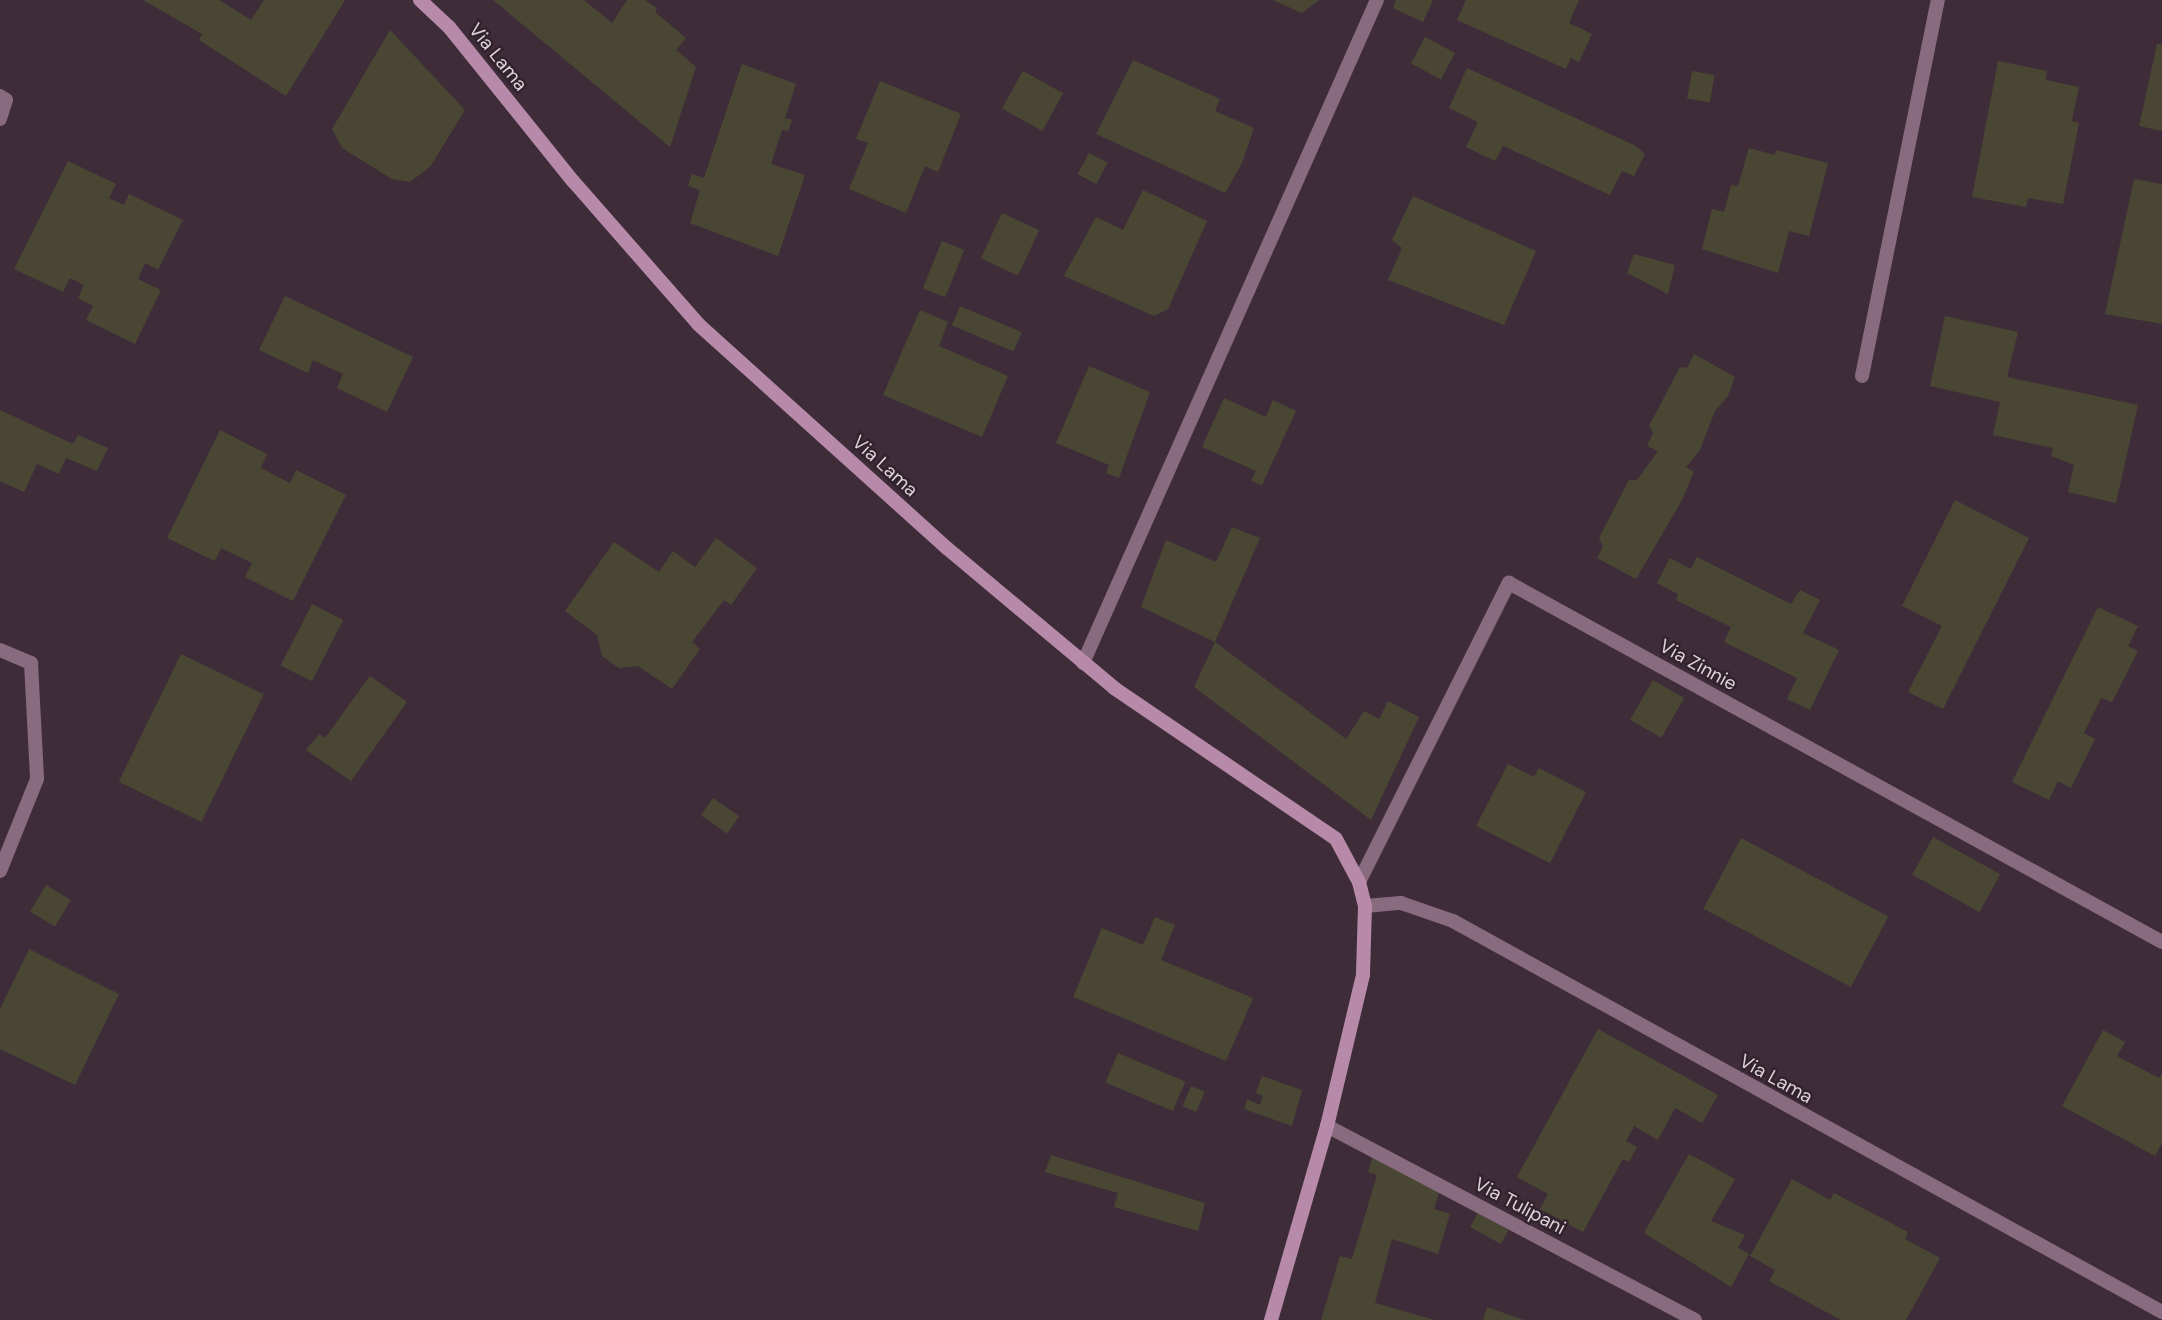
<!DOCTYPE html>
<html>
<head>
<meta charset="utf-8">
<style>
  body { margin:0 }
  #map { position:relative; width:2162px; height:1320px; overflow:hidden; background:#3e2d38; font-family:"DM Sans",sans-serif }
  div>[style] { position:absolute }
  .building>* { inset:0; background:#494734; transform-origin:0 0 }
  .street>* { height:14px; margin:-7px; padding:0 7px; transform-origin:7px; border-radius:7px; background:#886b7e }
  .secondary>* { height:14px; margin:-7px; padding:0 7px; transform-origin:7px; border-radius:7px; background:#b78aa9 }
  span { translate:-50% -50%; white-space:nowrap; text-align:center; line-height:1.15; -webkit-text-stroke:5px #33232e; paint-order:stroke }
  .street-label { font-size:19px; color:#ddd3da }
</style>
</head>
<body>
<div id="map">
  <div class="building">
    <div style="clip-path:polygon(143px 0,219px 0,251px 20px,264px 0,345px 0,286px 96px,199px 40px,202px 34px)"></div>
    <div style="clip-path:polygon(493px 0,584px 0,612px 23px,627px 0,645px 0,657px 8px,655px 12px,686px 38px,676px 50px,696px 67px,670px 147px)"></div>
    <div style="clip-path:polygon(1273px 0,1319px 0,1302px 13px)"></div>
    <div style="clip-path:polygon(1396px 0,1433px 0,1423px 22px,1393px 8px)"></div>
    <div style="clip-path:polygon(1466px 0,1579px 0,1569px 23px,1592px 34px,1579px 62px,1571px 58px,1566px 69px,1457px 20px)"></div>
    <div style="clip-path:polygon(390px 30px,465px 110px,430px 167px,410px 182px,392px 179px,342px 148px,332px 129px)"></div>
    <div style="left:1425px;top:37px;width:34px;height:30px;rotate:28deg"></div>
    <div style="clip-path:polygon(2157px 44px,2162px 44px,2162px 131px,2139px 126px)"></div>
    <div style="clip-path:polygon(1133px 60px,1220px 99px,1215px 111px,1254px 128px,1242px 163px,1225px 193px,1096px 134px)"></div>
    <div style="clip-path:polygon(1998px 61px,2047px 71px,2046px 80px,2079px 87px,2072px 121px,2079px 123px,2063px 204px,2028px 198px,2026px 207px,1972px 197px)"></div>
    <div style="clip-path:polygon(742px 64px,796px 84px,785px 118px,792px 120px,788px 131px,782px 130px,771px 164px,805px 175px,778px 256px,690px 223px,700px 190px,688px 186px,692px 174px,704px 178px)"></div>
    <div style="clip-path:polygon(1467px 68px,1634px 145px,1645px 154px,1634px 176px,1622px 171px,1610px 195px,1503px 146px,1495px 161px,1466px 147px,1478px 122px,1449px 108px)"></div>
    <div style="left:1023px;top:71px;width:46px;height:43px;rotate:29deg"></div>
    <div style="left:1692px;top:71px;width:23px;height:28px;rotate:10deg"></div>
    <div style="clip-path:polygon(880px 81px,961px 114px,938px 172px,925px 166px,906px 213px,849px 189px,868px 143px,856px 139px)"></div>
    <div style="clip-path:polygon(1749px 148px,1775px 155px,1776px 150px,1828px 163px,1809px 236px,1789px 231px,1778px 273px,1702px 249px,1712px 209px,1724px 212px,1731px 185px,1738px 186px)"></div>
    <div style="left:1089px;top:153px;width:21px;height:24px;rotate:28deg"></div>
    <div style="clip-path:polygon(68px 161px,116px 184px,109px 198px,124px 205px,129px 194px,183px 220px,158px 270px,145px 263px,138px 279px,161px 290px,135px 344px,86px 320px,93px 306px,78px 298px,84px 285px,70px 278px,63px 292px,14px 269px)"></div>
    <div style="clip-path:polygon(2134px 179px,2162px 184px,2162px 324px,2105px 314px)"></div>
    <div style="clip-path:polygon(1143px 190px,1207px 221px,1168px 309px,1154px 316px,1064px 276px,1096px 217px,1123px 230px)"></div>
    <div style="clip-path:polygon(1413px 196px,1536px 251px,1504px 325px,1388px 280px,1402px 248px,1392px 240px)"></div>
    <div style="left:1002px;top:213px;width:41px;height:50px;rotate:25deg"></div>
    <div style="left:942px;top:241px;width:24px;height:51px;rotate:22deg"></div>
    <div style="clip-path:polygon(1634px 254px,1675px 265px,1668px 294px,1627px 273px)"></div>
    <div style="clip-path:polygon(285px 296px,413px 357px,387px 412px,337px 388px,343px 374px,313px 360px,308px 373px,259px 350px)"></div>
    <div style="left:960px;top:306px;width:67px;height:21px;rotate:23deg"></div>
    <div style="clip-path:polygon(920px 310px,948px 322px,939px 346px,1008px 376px,982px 437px,883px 395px)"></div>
    <div style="clip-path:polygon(1945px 316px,2018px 332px,2007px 377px,2138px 405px,2116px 503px,2068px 492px,2074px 465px,2051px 456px,2053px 448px,1993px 435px,2000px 402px,1930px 386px)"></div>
    <div style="clip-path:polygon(1694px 354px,1735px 377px,1728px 396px,1715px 411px,1700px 450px,1686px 467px,1694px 472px,1681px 502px,1636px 579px,1597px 558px,1603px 546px,1599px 538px,1629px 480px,1637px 480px,1658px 451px,1647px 446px,1653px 433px,1649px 426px,1680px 367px,1687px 368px)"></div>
    <div style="clip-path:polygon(1089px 366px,1150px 392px,1119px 478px,1106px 473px,1109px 465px,1056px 443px)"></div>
    <div style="clip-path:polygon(1224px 398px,1266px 417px,1273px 400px,1296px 411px,1262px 485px,1251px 481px,1256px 471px,1202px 447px)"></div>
    <div style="clip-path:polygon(0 410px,73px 444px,78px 435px,108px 448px,97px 471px,66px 458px,59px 474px,37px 464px,24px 492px,0 481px)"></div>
    <div style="clip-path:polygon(220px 430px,267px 454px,261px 468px,290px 483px,296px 470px,346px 495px,293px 601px,245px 577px,252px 563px,221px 548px,215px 561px,167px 538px)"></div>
    <div style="clip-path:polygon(1955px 500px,2029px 538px,1943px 709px,1908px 692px,1942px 626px,1902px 606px)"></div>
    <div style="clip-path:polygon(1232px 527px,1260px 538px,1215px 642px,1346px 739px,1364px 711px,1379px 719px,1388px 701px,1419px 717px,1371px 820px,1194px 687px,1215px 642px,1141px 607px,1166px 540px,1216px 562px)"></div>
    <div style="clip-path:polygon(716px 538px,757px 568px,731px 605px,724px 600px,692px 642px,700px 649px,672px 689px,638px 666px,619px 668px,602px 656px,597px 635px,565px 611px,614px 542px,659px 572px,673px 551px,695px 567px)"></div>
    <div style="clip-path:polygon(1697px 557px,1791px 604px,1800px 590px,1820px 600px,1803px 633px,1839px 650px,1810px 710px,1787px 699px,1797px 678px,1724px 642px,1731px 627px,1676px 600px,1678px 594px,1657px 583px,1670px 558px,1691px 569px)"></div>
    <div style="left:312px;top:604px;width:35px;height:69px;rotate:27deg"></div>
    <div style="clip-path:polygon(2098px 607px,2138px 626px,2128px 646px,2138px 651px,2112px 702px,2101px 698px,2084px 733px,2095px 739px,2071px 788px,2058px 781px,2049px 800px,2012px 782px)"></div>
    <div style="left:181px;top:654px;width:92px;height:142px;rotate:26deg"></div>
    <div style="clip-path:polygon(370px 676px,407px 702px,351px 781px,306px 750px,319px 734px,325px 738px)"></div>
    <div style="left:1653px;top:680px;width:36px;height:46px;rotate:30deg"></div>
    <div style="clip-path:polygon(1508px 764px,1534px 777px,1539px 768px,1586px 792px,1550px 863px,1476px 826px)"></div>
    <div style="left:713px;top:798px;width:32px;height:21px;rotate:35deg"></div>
    <div style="left:1933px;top:837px;width:77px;height:43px;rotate:29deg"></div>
    <div style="left:1741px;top:838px;width:167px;height:80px;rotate:28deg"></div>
    <div style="left:46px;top:885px;width:29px;height:31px;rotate:31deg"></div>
    <div style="clip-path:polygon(1155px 917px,1175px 925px,1161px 960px,1253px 998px,1226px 1061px,1073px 997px,1102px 928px,1143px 945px)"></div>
    <div style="clip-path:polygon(29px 949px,119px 994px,75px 1085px,0 1049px,0 1009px)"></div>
    <div style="clip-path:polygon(1598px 1029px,1718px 1095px,1702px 1123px,1675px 1108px,1658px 1140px,1634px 1126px,1626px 1141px,1637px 1147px,1629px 1162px,1623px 1159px,1583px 1232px,1540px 1209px,1548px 1194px,1517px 1177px)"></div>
    <div style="clip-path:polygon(2103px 1030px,2125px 1042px,2117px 1056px,2159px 1078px,2162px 1073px,2162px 1143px,2155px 1156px,2062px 1106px)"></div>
    <div style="left:1118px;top:1053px;width:73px;height:32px;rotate:23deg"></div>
    <div style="clip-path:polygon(1262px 1076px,1302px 1090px,1292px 1126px,1244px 1109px,1247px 1099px,1260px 1105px,1263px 1096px,1256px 1093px)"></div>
    <div style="left:1191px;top:1086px;width:15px;height:22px;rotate:23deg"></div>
    <div style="clip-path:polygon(1373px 1154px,1440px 1189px,1434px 1209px,1450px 1214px,1438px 1254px,1392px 1239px,1375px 1303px,1435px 1320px,1321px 1320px,1340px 1256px,1352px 1259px,1377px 1175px,1368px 1172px)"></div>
    <div style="clip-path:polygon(1689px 1154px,1735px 1179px,1711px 1221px,1745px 1235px,1738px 1248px,1749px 1254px,1731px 1287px,1644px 1233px)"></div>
    <div style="clip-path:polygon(1051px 1155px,1205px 1203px,1198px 1231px,1114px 1207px,1118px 1193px,1045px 1172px)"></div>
    <div style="clip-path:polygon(1792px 1179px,1830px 1200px,1834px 1193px,1908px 1232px,1905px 1239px,1940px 1258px,1906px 1320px,1841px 1320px,1769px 1281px,1775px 1270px,1750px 1256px)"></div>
    <div style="left:1478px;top:1213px;width:35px;height:16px;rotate:29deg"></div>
    <div style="clip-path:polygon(1487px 1307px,1524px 1320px,1483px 1320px)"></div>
  </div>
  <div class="street">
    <div style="left:0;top:96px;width:7px;rotate:34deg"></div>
    <div style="left:6px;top:100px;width:20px;rotate:108deg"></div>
    <div style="left:1862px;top:376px;width:384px;rotate:-78.6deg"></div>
    <div style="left:0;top:650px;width:34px;rotate:23deg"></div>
    <div style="left:31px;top:663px;width:116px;rotate:87deg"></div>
    <div style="left:37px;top:779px;width:99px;rotate:111.9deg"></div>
    <div style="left:1083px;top:663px;width:725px;rotate:-66.09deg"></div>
    <div style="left:1359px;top:882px;width:335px;rotate:-63.4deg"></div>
    <div style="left:1509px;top:583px;width:745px;rotate:28.8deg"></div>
    <div style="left:1365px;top:906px;width:36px;rotate:-5deg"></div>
    <div style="left:1401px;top:903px;width:55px;rotate:19.1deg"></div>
    <div style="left:1453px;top:921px;width:810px;rotate:28.88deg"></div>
    <div style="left:1327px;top:1126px;width:416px;rotate:27.8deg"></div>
  </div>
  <div class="secondary">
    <div style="left:420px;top:0;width:40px;rotate:43deg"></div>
    <div style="left:449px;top:27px;width:198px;rotate:51.2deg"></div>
    <div style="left:573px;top:181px;width:190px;rotate:48.8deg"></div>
    <div style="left:698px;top:324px;width:336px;rotate:42deg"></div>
    <div style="left:948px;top:549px;width:217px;rotate:39.9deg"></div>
    <div style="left:1114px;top:688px;width:268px;rotate:34.2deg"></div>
    <div style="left:1336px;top:839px;width:49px;rotate:61.9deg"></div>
    <div style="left:1359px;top:882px;width:25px;rotate:76deg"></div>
    <div style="left:1365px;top:906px;width:69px;rotate:91.7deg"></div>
    <div style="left:1363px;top:975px;width:155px;rotate:103.4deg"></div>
    <div style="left:1327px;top:1126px;width:202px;rotate:106.1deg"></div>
  </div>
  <div class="street-label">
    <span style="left:498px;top:57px;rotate:51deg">Via Lama</span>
    <span style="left:885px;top:466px;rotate:42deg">Via Lama</span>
    <span style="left:1698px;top:665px;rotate:29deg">Via Zinnie</span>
    <span style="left:1776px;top:1079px;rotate:29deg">Via Lama</span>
    <span style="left:1520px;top:1206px;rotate:28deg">Via Tulipani</span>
  </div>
</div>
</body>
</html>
